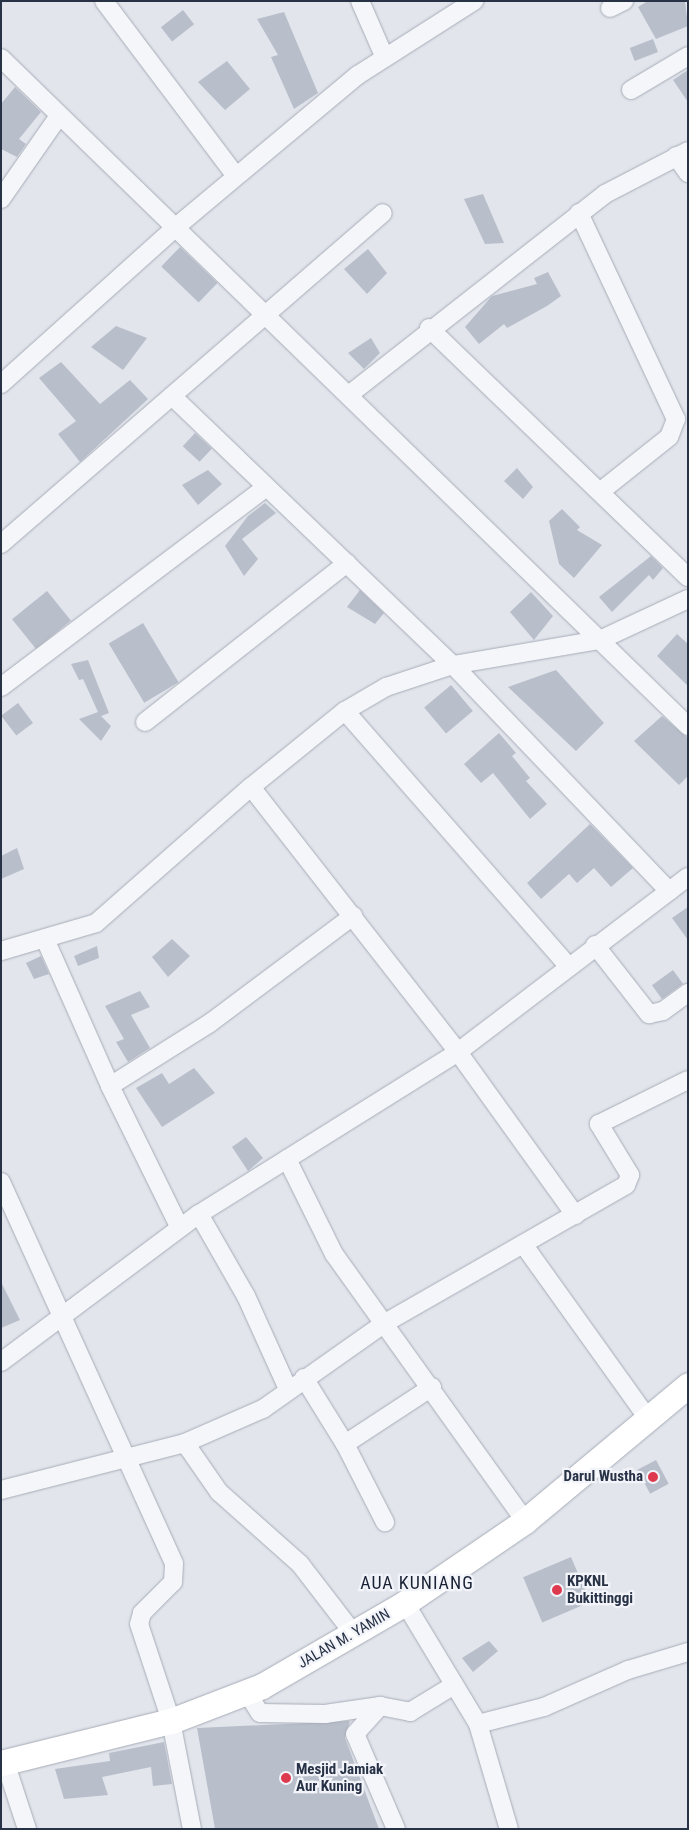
<!DOCTYPE html>
<html>
<head>
<meta charset="utf-8">
<style>
  body { margin:0 }
  #map { position:relative; width:689px; height:1830px; overflow:hidden; background:#e2e5ec; font-family:"Roboto Condensed",sans-serif }
  div>[style] { position:absolute }
  .building>* { inset:0; background:#b8beca; transform-origin:0 0 }
  .roads { filter:drop-shadow(0 0 1px #a6acb7) drop-shadow(0 0 1px #a6acb7) }
  .street>* { height:18px; margin:-9px; padding:0 9px; transform-origin:9px; border-radius:9px; background:#f5f6f9 }
  .secondary>* { height:25px; margin:-12.5px; padding:0 12.5px; transform-origin:12.5px; border-radius:12.5px; background:#fff }
  .dots>* { width:14px; height:14px; translate:-50% -50%; box-sizing:border-box; border:2px solid #f2f4f9; border-radius:50% }
  span { translate:-50% -50%; white-space:nowrap; text-align:center; line-height:1.15; -webkit-text-stroke:4.5px #f2f4f9; paint-order:stroke }
  .poi-label { font-size:15px; color:#283246; font-weight:700 }
  .right { translate:-100% -50%; text-align:right }
  .left { translate:0 -50%; text-align:left }
  .street-label { font-size:15px; color:#283246 }
  .quarter-label { font-size:18px; color:#1a2336; letter-spacing:1px }
  .frame { position:absolute; inset:0; border:2px solid #283246; pointer-events:none }
</style>
</head>
<body>
<div id="map">
  <div class="building">
    <div style="clip-path:polygon(648px 1px,685px 1px,688px 26px,656px 39px,638px 7px)"></div>
    <div style="left:183px;top:10px;width:18px;height:28px;rotate:52deg"></div>
    <div style="clip-path:polygon(284px 12px,318px 93px,294px 109px,271px 57px,278px 55px,257px 19px)"></div>
    <div style="left:653px;top:39px;width:14px;height:25px;rotate:69deg"></div>
    <div style="clip-path:polygon(227px 61px,250px 89px,225px 110px,198px 82px)"></div>
    <div style="clip-path:polygon(688px 70px,688px 102px,673px 80px)"></div>
    <div style="clip-path:polygon(15px 87px,41px 112px,19px 139px,26px 144px,17px 157px,1px 149px,1px 104px)"></div>
    <div style="clip-path:polygon(483px 194px,504px 243px,485px 244px,464px 199px)"></div>
    <div style="left:180px;top:247px;width:52px;height:27px;rotate:44deg"></div>
    <div style="clip-path:polygon(368px 249px,387px 273px,367px 294px,344px 269px)"></div>
    <div style="clip-path:polygon(548px 272px,561px 296px,547px 306px,507px 328px,504px 324px,479px 344px,465px 327px,492px 296px,537px 284px,534px 278px)"></div>
    <div style="clip-path:polygon(116px 326px,147px 338px,123px 370px,91px 347px)"></div>
    <div style="clip-path:polygon(371px 338px,380px 353px,364px 369px,348px 353px)"></div>
    <div style="clip-path:polygon(61px 362px,100px 404px,130px 380px,148px 399px,80px 462px,58px 434px,76px 421px,39px 378px)"></div>
    <div style="left:195px;top:433px;width:23px;height:18px;rotate:43deg"></div>
    <div style="clip-path:polygon(517px 468px,533px 487px,523px 499px,504px 481px)"></div>
    <div style="clip-path:polygon(208px 470px,222px 484px,198px 505px,182px 485px)"></div>
    <div style="clip-path:polygon(265px 503px,276px 513px,242px 539px,258px 559px,244px 576px,225px 546px,248px 516px)"></div>
    <div style="clip-path:polygon(562px 509px,580px 527px,577px 530px,602px 545px,574px 578px,559px 564px,549px 521px)"></div>
    <div style="clip-path:polygon(651px 556px,663px 568px,653px 580px,649px 575px,612px 612px,599px 597px)"></div>
    <div style="clip-path:polygon(360px 590px,384px 613px,375px 624px,347px 607px)"></div>
    <div style="left:47px;top:591px;width:38px;height:45px;rotate:51deg"></div>
    <div style="clip-path:polygon(531px 592px,553px 616px,534px 640px,510px 612px)"></div>
    <div style="left:143px;top:623px;width:69px;height:40px;rotate:59deg"></div>
    <div style="clip-path:polygon(677px 634px,688px 644px,688px 686px,657px 656px)"></div>
    <div style="clip-path:polygon(88px 660px,109px 713px,101px 716px,111px 726px,101px 741px,79px 719px,98px 712px,83px 679px,79px 680px,71px 664px)"></div>
    <div style="clip-path:polygon(556px 670px,604px 723px,576px 751px,508px 687px)"></div>
    <div style="left:451px;top:685px;width:34px;height:35px;rotate:50deg"></div>
    <div style="left:18px;top:703px;width:25px;height:21px;rotate:53deg"></div>
    <div style="clip-path:polygon(662px 716px,688px 738px,688px 776px,679px 785px,634px 741px)"></div>
    <div style="clip-path:polygon(499px 733px,516px 753px,512px 756px,530px 778px,526px 781px,547px 804px,530px 819px,493px 773px,481px 783px,464px 764px)"></div>
    <div style="clip-path:polygon(590px 824px,633px 868px,611px 887px,594px 868px,577px 883px,569px 874px,541px 899px,527px 883px)"></div>
    <div style="clip-path:polygon(17px 848px,24px 869px,1px 879px,1px 856px)"></div>
    <div style="clip-path:polygon(688px 907px,688px 940px,672px 918px)"></div>
    <div style="clip-path:polygon(172px 939px,190px 956px,168px 977px,152px 957px)"></div>
    <div style="clip-path:polygon(97px 946px,99px 958px,78px 966px,74px 956px)"></div>
    <div style="clip-path:polygon(41px 956px,49px 974px,34px 979px,26px 963px)"></div>
    <div style="left:673px;top:970px;width:17px;height:26px;rotate:54deg"></div>
    <div style="clip-path:polygon(140px 991px,150px 1007px,131px 1015px,150px 1048px,128px 1062px,116px 1042px,124px 1039px,105px 1006px)"></div>
    <div style="clip-path:polygon(194px 1068px,215px 1093px,162px 1127px,136px 1088px,162px 1073px,169px 1084px)"></div>
    <div style="clip-path:polygon(246px 1137px,263px 1158px,248px 1171px,232px 1147px)"></div>
    <div style="clip-path:polygon(1px 1282px,20px 1320px,1px 1328px)"></div>
    <div style="left:656px;top:1460px;width:27px;height:21px;rotate:62deg"></div>
    <div style="left:571px;top:1557px;width:49px;height:52px;rotate:67deg"></div>
    <div style="clip-path:polygon(489px 1641px,498px 1651px,473px 1672px,462px 1658px)"></div>
    <div style="clip-path:polygon(350px 1721px,345px 1738px,379px 1829px,215px 1829px,197px 1728px)"></div>
    <div style="clip-path:polygon(164px 1742px,172px 1784px,153px 1786px,151px 1767px,102px 1777px,108px 1795px,64px 1799px,55px 1769px,110px 1761px,109px 1753px)"></div>
  </div>
  <div class="roads">
    <div class="street">
      <div style="left:104px;top:1px;width:218px;rotate:53deg"></div>
      <div style="left:360px;top:1px;width:60px;rotate:66.4deg"></div>
      <div style="left:610px;top:8px;width:16px;rotate:-27deg"></div>
      <div style="left:1px;top:58px;width:958px;rotate:44.2deg"></div>
      <div style="left:631px;top:90px;width:66px;rotate:-30.8deg"></div>
      <div style="left:676px;top:156px;width:21px;rotate:55deg"></div>
      <div style="left:1px;top:199px;width:101px;rotate:-55.1deg"></div>
      <div style="left:579px;top:213px;width:228px;rotate:64.8deg"></div>
      <div style="left:676px;top:419px;width:19px;rotate:111deg"></div>
      <div style="left:669px;top:437px;width:87px;rotate:141.5deg"></div>
      <div style="left:429px;top:328px;width:359px;rotate:43.9deg"></div>
      <div style="left:1px;top:384px;width:235px;rotate:-41.9deg"></div>
      <div style="left:176px;top:227px;width:237px;rotate:-39.9deg"></div>
      <div style="left:358px;top:75px;width:138px;rotate:-32.5deg"></div>
      <div style="left:350px;top:394px;width:324px;rotate:-38.1deg"></div>
      <div style="left:605px;top:194px;width:93px;rotate:-27.4deg"></div>
      <div style="left:172px;top:396px;width:389px;rotate:43.8deg"></div>
      <div style="left:453px;top:665px;width:313px;rotate:46.3deg"></div>
      <div style="left:1px;top:544px;width:505px;rotate:-40.91deg"></div>
      <div style="left:1px;top:687px;width:331px;rotate:-37deg"></div>
      <div style="left:345px;top:711px;width:340px;rotate:48.8deg"></div>
      <div style="left:145px;top:722px;width:257px;rotate:-38.2deg"></div>
      <div style="left:251px;top:787px;width:336px;rotate:52deg"></div>
      <div style="left:458px;top:1052px;width:201px;rotate:54.3deg"></div>
      <div style="left:45px;top:939px;width:161px;rotate:66.1deg"></div>
      <div style="left:110px;top:1086px;width:158px;rotate:63.8deg"></div>
      <div style="left:595px;top:945px;width:88px;rotate:52deg"></div>
      <div style="left:649px;top:1014px;width:14px;rotate:-12deg"></div>
      <div style="left:663px;top:1011px;width:31px;rotate:-36deg"></div>
      <div style="left:1px;top:951px;width:99px;rotate:-16.4deg"></div>
      <div style="left:96px;top:923px;width:206px;rotate:-41.3deg"></div>
      <div style="left:251px;top:787px;width:121px;rotate:-39deg"></div>
      <div style="left:345px;top:711px;width:48px;rotate:-30.3deg"></div>
      <div style="left:386px;top:687px;width:71px;rotate:-18.2deg"></div>
      <div style="left:453px;top:665px;width:149px;rotate:-9.7deg"></div>
      <div style="left:600px;top:640px;width:97px;rotate:-25deg"></div>
      <div style="left:110px;top:1086px;width:118px;rotate:-32.2deg"></div>
      <div style="left:210px;top:1023px;width:179px;rotate:-36.8deg"></div>
      <div style="left:287px;top:1159px;width:106px;rotate:63.7deg"></div>
      <div style="left:334px;top:1254px;width:328px;rotate:54.4deg"></div>
      <div style="left:1px;top:1182px;width:419px;rotate:65.6deg"></div>
      <div style="left:174px;top:1564px;width:18px;rotate:93deg"></div>
      <div style="left:173px;top:1582px;width:44px;rotate:135deg"></div>
      <div style="left:142px;top:1613px;width:11px;rotate:105deg"></div>
      <div style="left:139px;top:1624px;width:102px;rotate:71.7deg"></div>
      <div style="left:171px;top:1721px;width:110px;rotate:79deg"></div>
      <div style="left:199px;top:1214px;width:95px;rotate:60.2deg"></div>
      <div style="left:246px;top:1296px;width:102px;rotate:65.7deg"></div>
      <div style="left:523px;top:1244px;width:216px;rotate:54.4deg"></div>
      <div style="left:1px;top:1362px;width:247px;rotate:-36.8deg"></div>
      <div style="left:199px;top:1214px;width:305px;rotate:-32deg"></div>
      <div style="left:458px;top:1052px;width:289px;rotate:-37.3deg"></div>
      <div style="left:304px;top:1378px;width:78px;rotate:58.2deg"></div>
      <div style="left:345px;top:1444px;width:88px;rotate:62.9deg"></div>
      <div style="left:185px;top:1443px;width:60px;rotate:55.2deg"></div>
      <div style="left:219px;top:1492px;width:108px;rotate:41.6deg"></div>
      <div style="left:300px;top:1564px;width:88px;rotate:52.4deg"></div>
      <div style="left:345px;top:1444px;width:104px;rotate:-33.2deg"></div>
      <div style="left:1px;top:1490px;width:190px;rotate:-14.3deg"></div>
      <div style="left:185px;top:1443px;width:85px;rotate:-23.6deg"></div>
      <div style="left:263px;top:1409px;width:149px;rotate:-35.2deg"></div>
      <div style="left:385px;top:1323px;width:278px;rotate:-29.8deg"></div>
      <div style="left:626px;top:1185px;width:11px;rotate:-68deg"></div>
      <div style="left:630px;top:1175px;width:60px;rotate:-121.3deg"></div>
      <div style="left:599px;top:1124px;width:99px;rotate:-26.3deg"></div>
      <div style="left:405px;top:1603px;width:141px;rotate:58.9deg"></div>
      <div style="left:478px;top:1724px;width:109px;rotate:73.6deg"></div>
      <div style="left:248px;top:1694px;width:22px;rotate:58deg"></div>
      <div style="left:260px;top:1713px;width:65px;rotate:0.9deg"></div>
      <div style="left:325px;top:1714px;width:56px;rotate:-8.3deg"></div>
      <div style="left:478px;top:1724px;width:68px;rotate:-14.4deg"></div>
      <div style="left:544px;top:1707px;width:92px;rotate:-23.8deg"></div>
      <div style="left:628px;top:1670px;width:63px;rotate:-16.7deg"></div>
      <div style="left:5px;top:1762px;width:71px;rotate:71.8deg"></div>
      <div style="left:396px;top:1829px;width:103px;rotate:-113.3deg"></div>
      <div style="left:355px;top:1734px;width:38px;rotate:-48deg"></div>
      <div style="left:380px;top:1706px;width:31px;rotate:11deg"></div>
      <div style="left:410px;top:1712px;width:52px;rotate:-31.5deg"></div>
    </div>
    <div class="secondary">
      <div style="left:1px;top:1763px;width:175px;rotate:-13.9deg"></div>
      <div style="left:171px;top:1721px;width:97px;rotate:-21deg"></div>
      <div style="left:262px;top:1686px;width:165px;rotate:-30.1deg"></div>
      <div style="left:405px;top:1603px;width:145px;rotate:-34.3deg"></div>
      <div style="left:525px;top:1521px;width:212px;rotate:-39.8deg"></div>
    </div>
  </div>
  <div class="dots">
    <div style="left:653px;top:1477px;background:#dd3a4f"></div>
    <div style="left:557px;top:1590px;background:#dd3a4f"></div>
    <div style="left:286px;top:1778px;background:#dd3a4f"></div>
  </div>
  <div class="poi-label">
    <span class="right" style="left:643px;top:1477px">Darul Wustha</span>
    <span class="left" style="left:567px;top:1590px">KPKNL<br>Bukittinggi</span>
    <span class="left" style="left:296px;top:1778px">Mesjid Jamiak<br>Aur Kuning</span>
  </div>
  <div class="street-label">
    <span style="left:344px;top:1639px;rotate:-30deg">JALAN M. YAMIN</span>
  </div>
  <div class="quarter-label">
    <span style="left:417px;top:1583px">AUA KUNIANG</span>
  </div>
  <div class="frame"></div>
</div>
</body>
</html>
